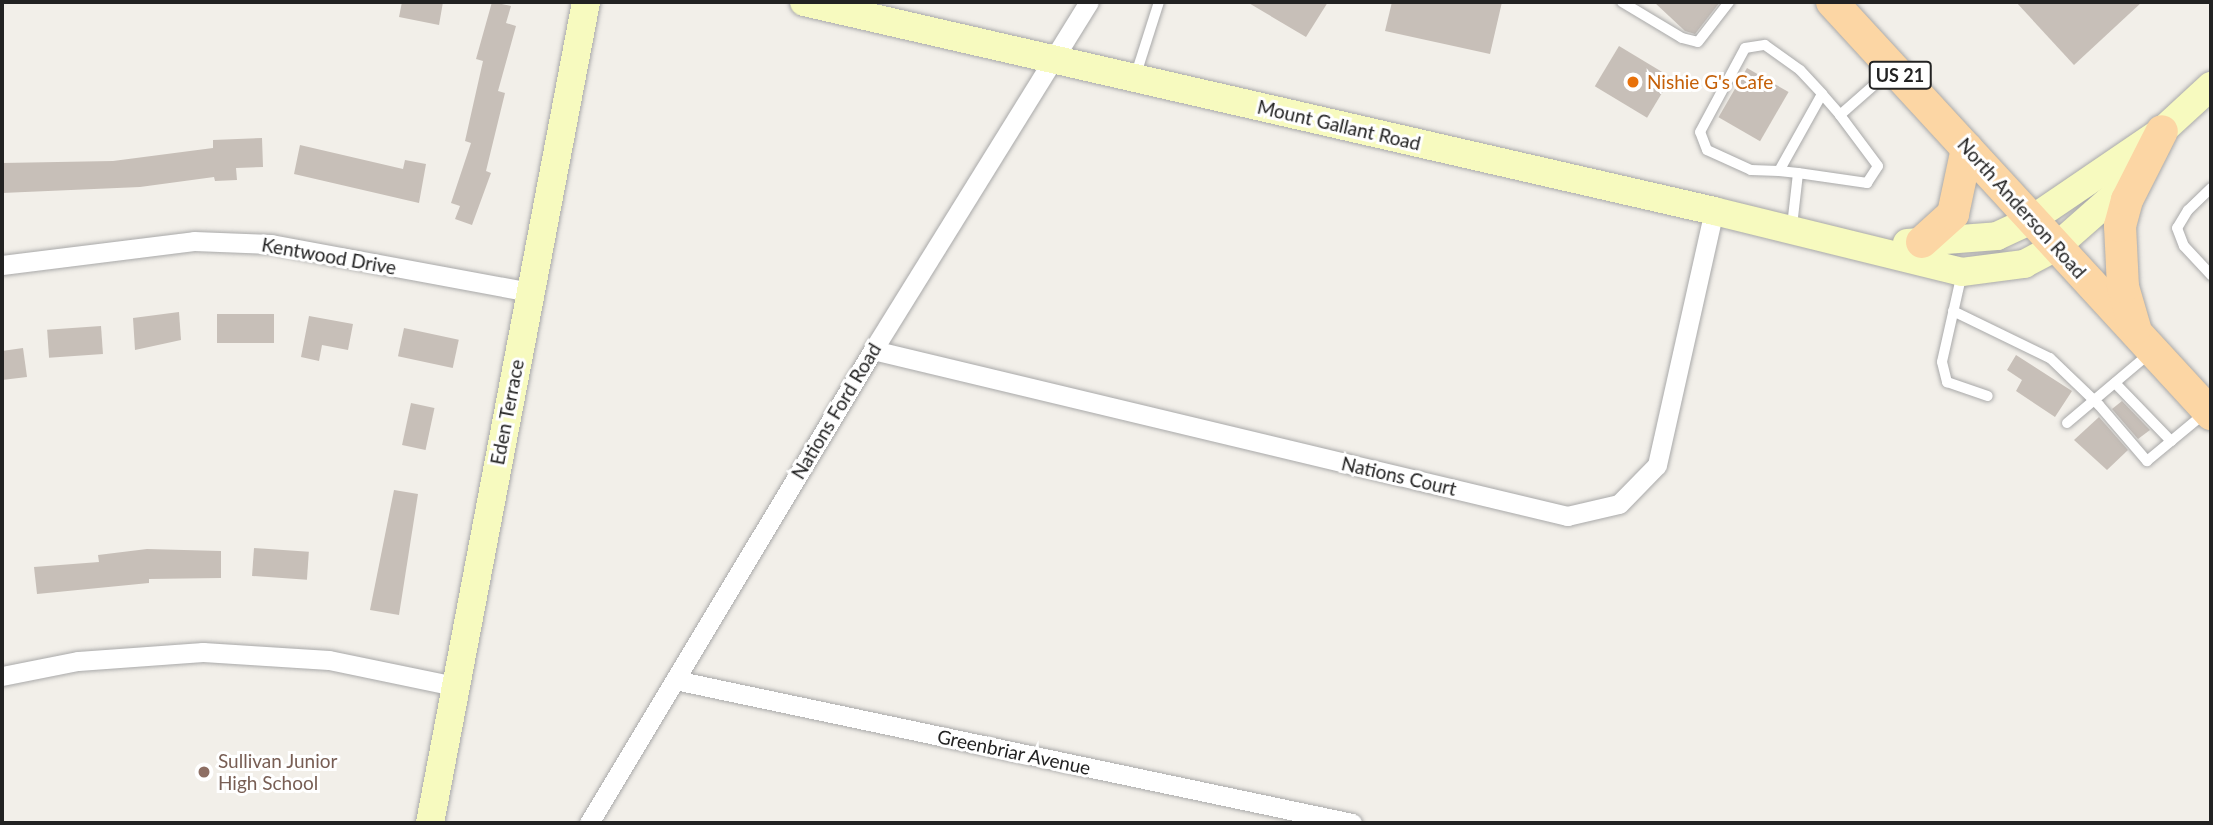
<!DOCTYPE html>
<html>
<head>
<meta charset="utf-8">
<style>
  body { margin:0 }
  #map { position:relative; width:2213px; height:825px; overflow:hidden; background:#f2efe9; font-family:Lato,sans-serif }
  div>[style] { position:absolute }
  .building>* { inset:0; background:#c7bfb8; transform-origin:0 0 }
  .roads { filter:drop-shadow(0 0 2px #a9a9a9) drop-shadow(0 0 2px #a9a9a9) }
  .lane>* { height:10px; margin:-5px; padding:0 5px; transform-origin:5px; border-radius:5px; background:#fff }
  .street>* { height:19px; margin:-9.5px; padding:0 9.5px; transform-origin:9.5px; border-radius:9.5px; background:#fff }
  .secondary>* { height:28px; margin:-14px; padding:0 14px; transform-origin:14px; border-radius:14px; background:#f7fabf }
  .primary>* { height:32px; margin:-16px; padding:0 16px; transform-origin:16px; border-radius:16px; background:#fcd6a4 }
  .dots>* { width:19px; height:19px; translate:-50% -50%; box-sizing:border-box; border:4px solid #fff; border-radius:50% }
  span { translate:-50% -50%; white-space:nowrap; text-align:center; line-height:1.15; -webkit-text-stroke:6px #fff; paint-order:stroke }
  .shield-label span { padding:2px 5px; background:#fff; border:2px solid; border-radius:5px; -webkit-text-stroke-width:0 }
  .shield-label { font-size:18px; color:#222; font-weight:700 }
  .food-label { font-size:19px; color:#c56008 }
  .left { translate:0 -50%; text-align:left }
  .street-label { font-size:19px; color:#222 }
  .education-label { font-size:19px; color:#785e54 }
  .frame { position:absolute; inset:0; border:4px solid #222; pointer-events:none }
</style>
</head>
<body>
<div id="map">
  <div class="building">
    <div style="clip-path:polygon(402px 2px,443px 2px,439px 25px,399px 17px)"></div>
    <div style="clip-path:polygon(492px 2px,511px 6px,506px 23px,516px 26px,498px 91px,505px 93px,486px 171px,491px 173px,472px 225px,455px 219px,460px 206px,451px 203px,471px 143px,465px 141px,483px 61px,476px 59px)"></div>
    <div style="clip-path:polygon(1247px 2px,1328px 2px,1306px 37px)"></div>
    <div style="clip-path:polygon(1392px 2px,1502px 2px,1490px 54px,1385px 31px)"></div>
    <div style="clip-path:polygon(1654px 2px,1720px 2px,1695px 34px,1685px 31px)"></div>
    <div style="clip-path:polygon(2016px 2px,2142px 2px,2074px 65px)"></div>
    <div style="left:1619px;top:46px;width:61px;height:47px;rotate:31deg"></div>
    <div style="left:1747px;top:68px;width:48px;height:57px;rotate:30deg"></div>
    <div style="clip-path:polygon(262px 138px,263px 167px,236px 168px,237px 180px,215px 181px,214px 177px,140px 187px,2px 193px,2px 163px,113px 161px,213px 148px,213px 140px)"></div>
    <div style="clip-path:polygon(300px 145px,403px 169px,405px 160px,426px 164px,419px 203px,294px 174px)"></div>
    <div style="clip-path:polygon(179px 312px,181px 340px,135px 350px,133px 318px)"></div>
    <div style="left:217px;top:314px;width:57px;height:29px"></div>
    <div style="clip-path:polygon(309px 316px,353px 324px,348px 350px,322px 345px,319px 361px,301px 357px)"></div>
    <div style="left:101px;top:326px;width:28px;height:54px;rotate:86deg"></div>
    <div style="left:404px;top:328px;width:56px;height:29px;rotate:12deg"></div>
    <div style="clip-path:polygon(23px 348px,27px 377px,2px 380px,2px 351px)"></div>
    <div style="clip-path:polygon(2016px 355px,2072px 391px,2055px 417px,2016px 391px,2022px 380px,2007px 370px)"></div>
    <div style="clip-path:polygon(2122px 401px,2150px 430px,2138px 439px,2112px 409px)"></div>
    <div style="left:411px;top:403px;width:24px;height:43px;rotate:12deg"></div>
    <div style="clip-path:polygon(2099px 417px,2128px 450px,2107px 470px,2074px 440px)"></div>
    <div style="clip-path:polygon(394px 490px,418px 494px,399px 615px,370px 610px)"></div>
    <div style="left:254px;top:548px;width:55px;height:28px;rotate:4deg"></div>
    <div style="clip-path:polygon(147px 549px,221px 551px,221px 578px,149px 579px,149px 583px,37px 594px,34px 567px,99px 562px,98px 555px)"></div>
  </div>
  <div class="roads">
    <div class="lane">
      <div style="left:1622px;top:2px;width:70px;rotate:31deg"></div>
      <div style="left:1682px;top:38px;width:16px;rotate:14deg"></div>
      <div style="left:1698px;top:42px;width:51px;rotate:-52.2deg"></div>
      <div style="left:1136px;top:74px;width:76px;rotate:-72.3deg"></div>
      <div style="left:1779px;top:171px;width:28px;rotate:-178deg"></div>
      <div style="left:1751px;top:170px;width:48px;rotate:-155.6deg"></div>
      <div style="left:1707px;top:150px;width:19px;rotate:-111deg"></div>
      <div style="left:1700px;top:132px;width:95px;rotate:-61.8deg"></div>
      <div style="left:1745px;top:48px;width:20px;rotate:-9deg"></div>
      <div style="left:1765px;top:45px;width:43px;rotate:35.5deg"></div>
      <div style="left:1800px;top:70px;width:33px;rotate:47deg"></div>
      <div style="left:1798px;top:173px;width:70px;rotate:8.2deg"></div>
      <div style="left:1867px;top:183px;width:20px;rotate:-57deg"></div>
      <div style="left:1878px;top:166px;width:64px;rotate:-126.7deg"></div>
      <div style="left:2211px;top:188px;width:32px;rotate:136deg"></div>
      <div style="left:2188px;top:210px;width:21px;rotate:121deg"></div>
      <div style="left:2177px;top:228px;width:19px;rotate:69deg"></div>
      <div style="left:2184px;top:246px;width:40px;rotate:47deg"></div>
      <div style="left:1792px;top:226px;width:53px;rotate:-83.5deg"></div>
      <div style="left:1798px;top:173px;width:19px;rotate:-174deg"></div>
      <div style="left:1779px;top:171px;width:88px;rotate:-60.8deg"></div>
      <div style="left:1822px;top:94px;width:28px;rotate:49deg"></div>
      <div style="left:1840px;top:115px;width:65px;rotate:-41.3deg"></div>
      <div style="left:1962px;top:273px;width:91px;rotate:102.7deg"></div>
      <div style="left:1942px;top:362px;width:21px;rotate:76deg"></div>
      <div style="left:1947px;top:382px;width:43px;rotate:18.9deg"></div>
      <div style="left:1953px;top:311px;width:108px;rotate:25.9deg"></div>
      <div style="left:2050px;top:358px;width:68px;rotate:43.8deg"></div>
      <div style="left:2099px;top:405px;width:74px;rotate:49.4deg"></div>
      <div style="left:2147px;top:461px;width:75px;rotate:-39.6deg"></div>
      <div style="left:2115px;top:383px;width:81px;rotate:46deg"></div>
      <div style="left:2067px;top:423px;width:109px;rotate:-40.1deg"></div>
    </div>
    <div class="street">
      <div style="left:2px;top:265px;width:193px;rotate:-7.1deg"></div>
      <div style="left:194px;top:241px;width:77px;rotate:2.2deg"></div>
      <div style="left:271px;top:244px;width:263px;rotate:10.5deg"></div>
      <div style="left:873px;top:350px;width:714px;rotate:13.45deg"></div>
      <div style="left:1567px;top:516px;width:53px;rotate:-13deg"></div>
      <div style="left:1619px;top:504px;width:54px;rotate:-45.7deg"></div>
      <div style="left:1657px;top:465px;width:260px;rotate:-77.4deg"></div>
      <div style="left:2px;top:676px;width:77px;rotate:-11.2deg"></div>
      <div style="left:78px;top:661px;width:125px;rotate:-4.1deg"></div>
      <div style="left:203px;top:652px;width:126px;rotate:3.6deg"></div>
      <div style="left:329px;top:660px;width:129px;rotate:11.7deg"></div>
      <div style="left:675px;top:680px;width:692px;rotate:11.93deg"></div>
      <div style="left:589px;top:823px;width:552px;rotate:-59.02deg"></div>
      <div style="left:873px;top:350px;width:410px;rotate:-58.2deg"></div>
    </div>
    <div class="secondary">
      <div style="left:804px;top:2px;width:934px;rotate:12.93deg"></div>
      <div style="left:1714px;top:211px;width:255px;rotate:13.8deg"></div>
      <div style="left:1962px;top:272px;width:63px;rotate:-7.4deg"></div>
      <div style="left:2024px;top:264px;width:36px;rotate:-28deg"></div>
      <div style="left:2056px;top:247px;width:79px;rotate:-41.4deg"></div>
      <div style="left:2115px;top:195px;width:34px;rotate:-54deg"></div>
      <div style="left:1907px;top:243px;width:90px;rotate:-4.4deg"></div>
      <div style="left:1997px;top:236px;width:38px;rotate:-25deg"></div>
      <div style="left:2031px;top:220px;width:158px;rotate:-34.2deg"></div>
      <div style="left:2162px;top:131px;width:67px;rotate:-42.6deg"></div>
      <div style="left:430px;top:823px;width:836px;rotate:-79.24deg"></div>
    </div>
    <div class="primary">
      <div style="left:1832px;top:2px;width:560px;rotate:47.39deg"></div>
      <div style="left:1922px;top:242px;width:42px;rotate:-42.1deg"></div>
      <div style="left:1953px;top:214px;width:67px;rotate:-78deg"></div>
      <div style="left:2135px;top:328px;width:43px;rotate:-106.3deg"></div>
      <div style="left:2123px;top:287px;width:61px;rotate:-92.8deg"></div>
      <div style="left:2120px;top:226px;width:27px;rotate:-75deg"></div>
      <div style="left:2127px;top:200px;width:77px;rotate:-63.1deg"></div>
    </div>
  </div>
  <div class="dots">
    <div style="left:1633px;top:82px;background:#e8710a"></div>
    <div style="left:204px;top:772px;background:#8d6e63"></div>
  </div>
  <div class="shield-label">
    <span style="left:1900px;top:75px">US 21</span>
  </div>
  <div class="food-label">
    <span class="left" style="left:1647px;top:82px">Nishie G's Cafe</span>
  </div>
  <div class="street-label">
    <span style="left:1339px;top:125px;rotate:13deg">Mount Gallant Road</span>
    <span style="left:2022px;top:208px;rotate:48deg">North Anderson Road</span>
    <span style="left:329px;top:256px;rotate:10deg">Kentwood Drive</span>
    <span style="left:836px;top:411px;rotate:-59deg">Nations Ford Road</span>
    <span style="left:507px;top:412px;rotate:-79deg">Eden Terrace</span>
    <span style="left:1399px;top:476px;rotate:13deg">Nations Court</span>
    <span style="left:1014px;top:752px;rotate:12deg">Greenbriar Avenue</span>
  </div>
  <div class="education-label">
    <span class="left" style="left:218px;top:772px">Sullivan Junior<br>High School</span>
  </div>
  <div class="frame"></div>
</div>
</body>
</html>
